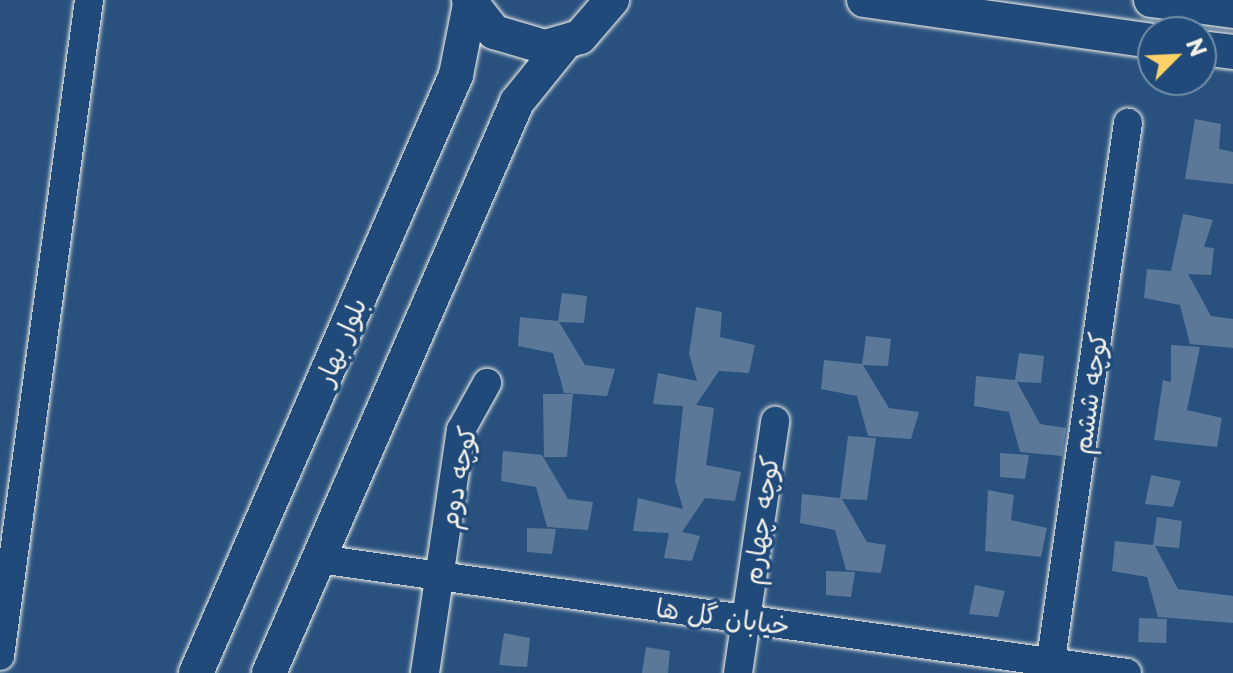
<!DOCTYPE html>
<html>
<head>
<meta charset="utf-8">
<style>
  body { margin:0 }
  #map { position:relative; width:1233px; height:673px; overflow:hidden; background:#28517e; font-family:"Playpen Sans","Playpen Sans Arabic",sans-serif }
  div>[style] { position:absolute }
  .building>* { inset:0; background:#5b7899; transform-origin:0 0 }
  .roads { filter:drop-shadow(0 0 2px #f4f1e8) drop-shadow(0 0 2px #f4f1e8) }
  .minor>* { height:28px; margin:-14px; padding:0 14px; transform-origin:14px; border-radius:14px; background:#1f4a7a }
  .tertiary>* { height:34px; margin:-17px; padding:0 17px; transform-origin:17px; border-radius:17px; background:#1f4a7a }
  span { translate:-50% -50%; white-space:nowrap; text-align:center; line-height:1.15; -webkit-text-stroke:7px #1f4a7a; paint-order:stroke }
  .street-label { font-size:26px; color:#f4f1e8 }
  .north { position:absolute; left:1137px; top:16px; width:80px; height:80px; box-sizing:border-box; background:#1f4a7a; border:2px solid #748da6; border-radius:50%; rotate:66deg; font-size:22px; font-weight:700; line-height:32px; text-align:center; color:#f4f1e8 }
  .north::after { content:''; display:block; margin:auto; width:28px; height:36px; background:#ffd166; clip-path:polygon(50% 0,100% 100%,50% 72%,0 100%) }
</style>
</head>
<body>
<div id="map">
  <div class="building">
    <div style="clip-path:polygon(1195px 119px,1221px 124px,1219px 149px,1233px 152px,1233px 184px,1185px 179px)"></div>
    <div style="clip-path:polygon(1183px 214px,1213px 220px,1204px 247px,1214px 248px,1211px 275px,1188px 274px,1211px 316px,1233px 319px,1233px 348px,1190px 344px,1180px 305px,1144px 298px,1147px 269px,1171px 271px)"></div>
    <div style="clip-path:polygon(562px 293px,587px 296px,584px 323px,559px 322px,585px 365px,615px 369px,607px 396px,564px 393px,553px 353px,518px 346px,520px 317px,558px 321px)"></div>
    <div style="clip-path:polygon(696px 307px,722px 312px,720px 337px,755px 345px,749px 373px,719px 371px,696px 405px,714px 408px,706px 465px,741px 472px,735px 501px,705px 498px,682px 532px,700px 536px,692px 561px,664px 558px,669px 533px,633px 531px,638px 498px,683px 509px,675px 481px,683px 406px,653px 404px,658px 373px,697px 381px,689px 354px)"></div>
    <div style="clip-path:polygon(866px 336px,891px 339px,888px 366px,863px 365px,889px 408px,919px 412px,911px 439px,868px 436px,857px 396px,821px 389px,824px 360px,862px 364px)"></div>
    <div style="clip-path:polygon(1171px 345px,1200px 347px,1187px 410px,1222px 418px,1217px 447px,1154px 440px,1163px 380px,1171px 382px)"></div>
    <div style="clip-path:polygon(1019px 353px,1044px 356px,1041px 383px,1017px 382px,1040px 424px,1066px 428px,1062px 456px,1020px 452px,1009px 412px,974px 406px,976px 376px,1015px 380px)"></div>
    <div style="clip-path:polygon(543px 394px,573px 394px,567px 457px,544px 457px)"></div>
    <div style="clip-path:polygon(848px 436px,876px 438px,867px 500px,842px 499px,867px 542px,886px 545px,881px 573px,846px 570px,835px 530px,800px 523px,802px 494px,840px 498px)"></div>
    <div style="clip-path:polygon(503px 451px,542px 455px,568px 499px,593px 502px,588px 530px,547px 527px,536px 487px,501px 481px)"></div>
    <div style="clip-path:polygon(1000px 453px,1029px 455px,1025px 479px,1000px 477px)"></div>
    <div style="clip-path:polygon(1151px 475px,1181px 481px,1173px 507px,1145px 504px)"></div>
    <div style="clip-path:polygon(988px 490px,1014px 495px,1011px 520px,1047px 528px,1041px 557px,985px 551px)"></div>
    <div style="clip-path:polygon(1157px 517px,1182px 521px,1179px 548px,1155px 546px,1178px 589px,1233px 596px,1233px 623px,1158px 617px,1147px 577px,1112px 571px,1115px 541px,1153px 545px)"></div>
    <div style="clip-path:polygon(527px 528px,556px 529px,552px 554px,527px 552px)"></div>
    <div style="clip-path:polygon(826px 571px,855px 572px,851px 597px,826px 595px)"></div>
    <div style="clip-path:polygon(975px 585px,1005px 591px,998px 617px,969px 614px)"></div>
    <div style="left:1139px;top:618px;width:28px;height:24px;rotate:2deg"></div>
    <div style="clip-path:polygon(504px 633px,530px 638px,527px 667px,499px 665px)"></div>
    <div style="clip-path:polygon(646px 647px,670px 651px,668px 673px,642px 673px)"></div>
  </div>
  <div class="roads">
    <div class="minor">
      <div style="left:319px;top:559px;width:816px;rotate:8.03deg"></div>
      <div style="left:0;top:656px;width:662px;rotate:-82.27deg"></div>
      <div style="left:425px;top:673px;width:246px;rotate:-81.6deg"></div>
      <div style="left:461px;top:430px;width:54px;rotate:-61deg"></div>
      <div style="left:738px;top:673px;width:255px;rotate:-81.6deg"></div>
      <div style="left:1049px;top:673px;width:556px;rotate:-81.83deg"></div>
    </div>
    <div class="tertiary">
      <div style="left:469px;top:0;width:41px;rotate:52deg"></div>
      <div style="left:494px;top:32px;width:53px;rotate:16.4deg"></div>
      <div style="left:545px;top:47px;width:36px;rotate:-16deg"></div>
      <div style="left:580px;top:37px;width:49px;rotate:-49.1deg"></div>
      <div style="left:864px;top:0;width:292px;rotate:8.1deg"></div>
      <div style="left:1151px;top:0;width:83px;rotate:7.6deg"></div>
      <div style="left:1201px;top:48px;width:32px;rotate:7deg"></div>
      <div style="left:196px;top:673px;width:652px;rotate:-66.5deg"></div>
      <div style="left:456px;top:75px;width:72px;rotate:-78.8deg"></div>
      <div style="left:269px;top:673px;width:623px;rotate:-66.52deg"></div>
      <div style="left:517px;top:102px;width:73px;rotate:-51.1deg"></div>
    </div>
  </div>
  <div class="street-label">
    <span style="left:340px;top:341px;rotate:-67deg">بلوار بهار</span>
    <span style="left:1089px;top:393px;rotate:-82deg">کوچه ششم</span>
    <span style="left:457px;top:477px;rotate:-79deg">کوچه دوم</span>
    <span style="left:760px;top:520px;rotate:-82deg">کوچه چهارم</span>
    <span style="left:723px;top:616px;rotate:8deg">خیابان گل ها</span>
  </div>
  <div class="north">N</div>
</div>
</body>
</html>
